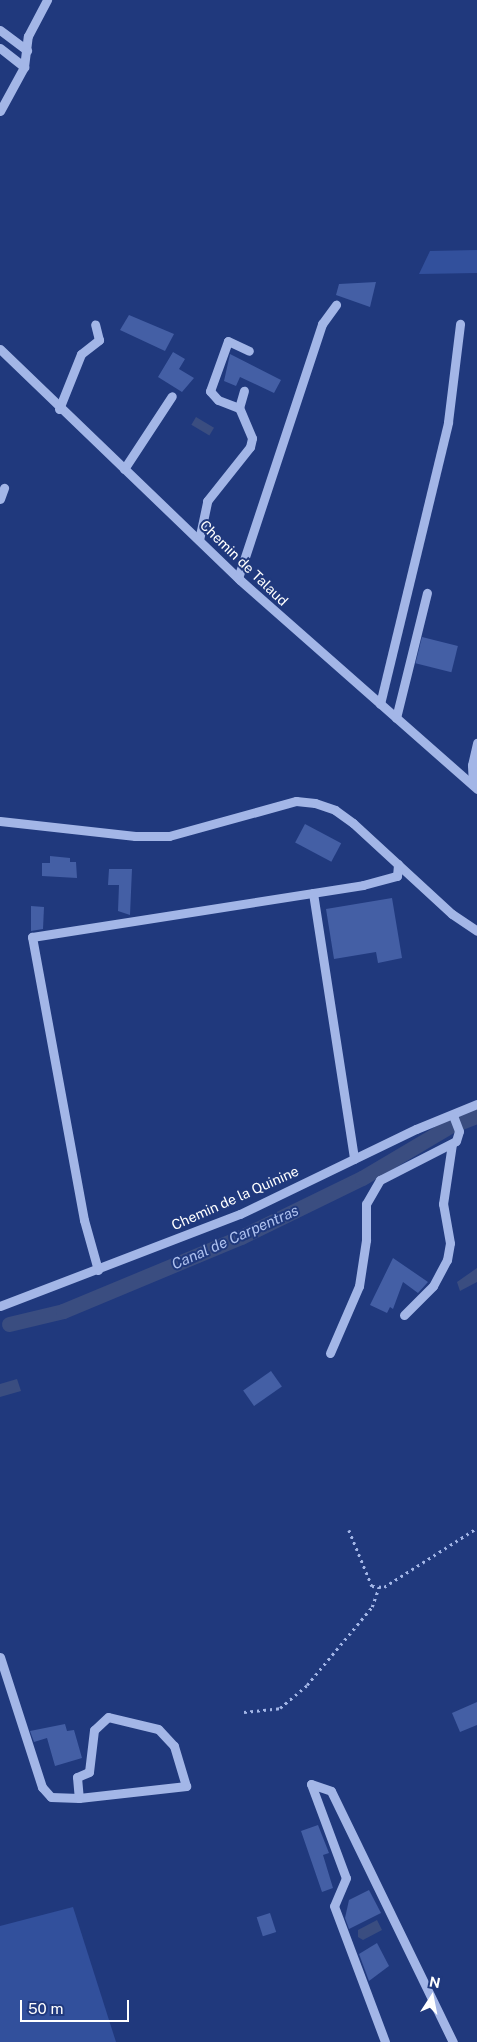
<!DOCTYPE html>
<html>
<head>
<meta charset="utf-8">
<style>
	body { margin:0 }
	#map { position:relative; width:477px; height:2042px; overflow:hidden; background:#20397d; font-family:"Public Sans",sans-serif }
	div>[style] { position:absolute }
	.green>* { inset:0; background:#32509c }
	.water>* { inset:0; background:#3a4d80; transform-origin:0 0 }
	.canal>* { height:15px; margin:-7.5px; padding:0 7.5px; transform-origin:7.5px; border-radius:7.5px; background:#3a4d80 }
	.building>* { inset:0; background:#445fa5; transform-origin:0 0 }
	.path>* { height:2.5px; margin-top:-1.25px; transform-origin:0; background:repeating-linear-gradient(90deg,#a3b6e7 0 2.5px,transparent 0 6.5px) }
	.minor>* { height:9px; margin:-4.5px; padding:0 4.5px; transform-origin:4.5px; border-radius:4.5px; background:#a3b6e7 }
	span { translate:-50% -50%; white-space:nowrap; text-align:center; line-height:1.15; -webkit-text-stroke:4px #20397d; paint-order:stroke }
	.street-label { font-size:14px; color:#fff }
	.water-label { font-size:15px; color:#aec1ef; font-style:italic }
	.north { position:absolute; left:407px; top:1972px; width:50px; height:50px; -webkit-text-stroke:4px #20397d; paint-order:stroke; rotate:11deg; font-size:14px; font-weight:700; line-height:20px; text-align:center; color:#fff }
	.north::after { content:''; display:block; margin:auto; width:18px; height:22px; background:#fff; clip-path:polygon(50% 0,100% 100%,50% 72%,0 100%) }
	.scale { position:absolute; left:20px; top:2000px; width:109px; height:22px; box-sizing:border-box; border:2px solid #fff; border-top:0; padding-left:6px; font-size:15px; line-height:18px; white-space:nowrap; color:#fff; -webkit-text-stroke:4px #20397d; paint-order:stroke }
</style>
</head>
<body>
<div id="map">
	<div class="green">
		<i style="clip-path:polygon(477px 250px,477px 273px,419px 274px,430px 251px)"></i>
		<i style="clip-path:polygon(73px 1907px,116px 2042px,0 2042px,0 1926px)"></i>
	</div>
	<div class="water">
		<i style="left:196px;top:417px;width:21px;height:9px;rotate:31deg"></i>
		<i style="clip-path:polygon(477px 1268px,477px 1282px,460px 1291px,457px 1282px)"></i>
		<i style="clip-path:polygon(17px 1379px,21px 1391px,0 1397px,0 1384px)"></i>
		<i style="clip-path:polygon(377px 1920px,382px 1930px,363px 1940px,358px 1937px,358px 1930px)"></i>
	</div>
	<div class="canal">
		<i style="left:461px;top:1122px;width:17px;rotate:-21deg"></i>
		<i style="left:9px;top:1324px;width:56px;rotate:-13.5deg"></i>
		<i style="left:63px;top:1311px;width:193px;rotate:-22.6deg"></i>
		<i style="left:241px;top:1237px;width:135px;rotate:-26deg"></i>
		<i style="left:362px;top:1178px;width:102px;rotate:-30.6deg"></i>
	</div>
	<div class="building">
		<i style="clip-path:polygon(376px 282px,370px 307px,336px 295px,339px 284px)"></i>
		<i style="clip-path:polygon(129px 315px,174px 334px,165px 351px,120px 330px)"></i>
		<i style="clip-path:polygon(173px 352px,185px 359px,179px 369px,194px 378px,182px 392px,158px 377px)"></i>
		<i style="clip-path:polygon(230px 354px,281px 380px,274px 393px,240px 377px,236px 386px,224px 381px)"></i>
		<i style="left:422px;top:637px;width:37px;height:27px;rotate:14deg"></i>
		<i style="left:305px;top:824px;width:41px;height:21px;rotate:28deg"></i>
		<i style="clip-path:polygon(50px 856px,70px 858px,70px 862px,76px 862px,77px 878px,42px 876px,42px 863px,50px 863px)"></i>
		<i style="clip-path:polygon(109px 869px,132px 869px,130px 915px,118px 911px,119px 885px,108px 885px)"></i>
		<i style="clip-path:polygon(392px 898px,402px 958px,378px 963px,376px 952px,334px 959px,326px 909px)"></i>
		<i style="clip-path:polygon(31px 906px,44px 907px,43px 929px,31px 931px)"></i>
		<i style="clip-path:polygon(393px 1258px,428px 1282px,418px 1293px,403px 1282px,393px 1309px,390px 1307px,387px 1313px,370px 1305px)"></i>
		<i style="left:271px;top:1371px;width:19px;height:34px;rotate:55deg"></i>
		<i style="clip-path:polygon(477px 1702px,477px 1725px,460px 1732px,452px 1713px)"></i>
		<i style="clip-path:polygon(65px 1724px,67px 1731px,74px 1730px,82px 1758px,55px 1766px,47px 1738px,34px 1742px,30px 1731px)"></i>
		<i style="clip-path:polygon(318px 1825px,329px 1853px,323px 1855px,333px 1888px,322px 1892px,301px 1831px)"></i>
		<i style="clip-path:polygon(369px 1890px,381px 1913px,349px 1929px,345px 1918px,349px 1900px)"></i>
		<i style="left:270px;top:1913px;width:20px;height:14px;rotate:72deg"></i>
		<i style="clip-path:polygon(377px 1943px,389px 1966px,369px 1981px,359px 1954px)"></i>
	</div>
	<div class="path">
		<i style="left:349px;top:1530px;width:61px;rotate:67.7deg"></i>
		<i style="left:372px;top:1586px;width:12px;rotate:5deg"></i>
		<i style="left:384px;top:1587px;width:110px;rotate:-32.4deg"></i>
		<i style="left:244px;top:1712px;width:36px;rotate:-6deg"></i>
		<i style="left:280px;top:1708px;width:35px;rotate:-40deg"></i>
		<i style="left:307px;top:1685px;width:102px;rotate:-50.2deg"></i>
		<i style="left:372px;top:1607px;width:21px;rotate:-71deg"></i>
	</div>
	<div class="minor">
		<i style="left:0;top:30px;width:34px;rotate:37deg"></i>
		<i style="left:0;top:48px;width:31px;rotate:38deg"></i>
		<i style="left:0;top:111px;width:50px;rotate:-61.4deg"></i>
		<i style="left:24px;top:67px;width:31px;rotate:-83deg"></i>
		<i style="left:28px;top:36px;width:41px;rotate:-62.2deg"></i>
		<i style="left:0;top:349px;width:333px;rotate:43.9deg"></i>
		<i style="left:240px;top:580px;width:316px;rotate:41.4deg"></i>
		<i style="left:239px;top:408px;width:18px;rotate:-74deg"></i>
		<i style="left:59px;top:409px;width:59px;rotate:-68.2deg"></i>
		<i style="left:81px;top:354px;width:23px;rotate:-38deg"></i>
		<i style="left:99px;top:340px;width:16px;rotate:-104deg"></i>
		<i style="left:124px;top:469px;width:87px;rotate:-56.7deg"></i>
		<i style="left:0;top:499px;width:12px;rotate:-70deg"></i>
		<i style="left:199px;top:540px;width:40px;rotate:-78deg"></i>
		<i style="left:207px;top:501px;width:69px;rotate:-51.5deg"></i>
		<i style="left:250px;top:447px;width:9px;rotate:-77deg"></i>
		<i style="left:252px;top:438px;width:33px;rotate:-113deg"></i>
		<i style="left:239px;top:408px;width:22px;rotate:-159deg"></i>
		<i style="left:218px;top:400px;width:12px;rotate:-132deg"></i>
		<i style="left:210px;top:391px;width:53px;rotate:-70.2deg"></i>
		<i style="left:228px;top:341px;width:23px;rotate:25deg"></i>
		<i style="left:238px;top:578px;width:268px;rotate:-71.7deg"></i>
		<i style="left:322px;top:324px;width:24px;rotate:-54deg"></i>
		<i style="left:380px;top:704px;width:290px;rotate:-76.4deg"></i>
		<i style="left:448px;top:422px;width:99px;rotate:-83deg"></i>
		<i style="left:396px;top:718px;width:129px;rotate:-76.1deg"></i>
		<i style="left:473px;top:785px;width:20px;rotate:-93deg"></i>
		<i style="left:472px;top:765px;width:23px;rotate:-77deg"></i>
		<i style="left:0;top:821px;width:136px;rotate:6.3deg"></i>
		<i style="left:135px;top:836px;width:34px"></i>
		<i style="left:169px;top:836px;width:132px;rotate:-15.4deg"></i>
		<i style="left:296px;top:801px;width:19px;rotate:6deg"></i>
		<i style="left:315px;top:803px;width:21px;rotate:19deg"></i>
		<i style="left:335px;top:810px;width:22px;rotate:36deg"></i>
		<i style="left:353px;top:823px;width:134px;rotate:42.6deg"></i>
		<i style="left:452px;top:914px;width:30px;rotate:34deg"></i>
		<i style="left:313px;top:893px;width:269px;rotate:81.2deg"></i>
		<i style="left:98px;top:1270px;width:52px;rotate:-105.6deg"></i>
		<i style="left:84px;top:1220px;width:288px;rotate:-100.4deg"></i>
		<i style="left:32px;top:937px;width:335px;rotate:-8.9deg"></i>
		<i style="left:363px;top:885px;width:35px;rotate:-15deg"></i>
		<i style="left:397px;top:876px;width:12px;rotate:-85deg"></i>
		<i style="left:0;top:1306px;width:257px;rotate:-21deg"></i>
		<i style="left:240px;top:1214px;width:195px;rotate:-25.8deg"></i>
		<i style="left:416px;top:1129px;width:66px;rotate:-22.3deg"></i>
		<i style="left:404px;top:1315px;width:41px;rotate:-45deg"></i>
		<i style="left:433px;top:1286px;width:30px;rotate:-62deg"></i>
		<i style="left:447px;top:1260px;width:17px;rotate:-80deg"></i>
		<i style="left:450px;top:1243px;width:40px;rotate:-100deg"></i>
		<i style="left:443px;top:1204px;width:61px;rotate:-81.5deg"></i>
		<i style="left:330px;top:1353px;width:73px;rotate:-66.6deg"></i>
		<i style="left:359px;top:1286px;width:47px;rotate:-81.3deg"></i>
		<i style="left:366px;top:1240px;width:36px;rotate:-90deg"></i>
		<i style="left:366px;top:1204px;width:28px;rotate:-60deg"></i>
		<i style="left:380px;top:1180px;width:85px;rotate:-27.2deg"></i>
		<i style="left:456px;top:1141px;width:10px;rotate:-73deg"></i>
		<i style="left:459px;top:1131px;width:17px;rotate:-111deg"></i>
		<i style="left:0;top:1657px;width:137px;rotate:72.1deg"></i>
		<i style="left:42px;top:1787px;width:13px;rotate:48deg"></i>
		<i style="left:51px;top:1797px;width:28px;rotate:2deg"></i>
		<i style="left:79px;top:1798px;width:108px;rotate:-6.4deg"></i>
		<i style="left:186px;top:1786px;width:42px;rotate:-106.7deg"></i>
		<i style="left:174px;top:1746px;width:23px;rotate:-133deg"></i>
		<i style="left:158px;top:1729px;width:51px;rotate:-166.5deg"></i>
		<i style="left:108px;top:1717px;width:19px;rotate:137deg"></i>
		<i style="left:94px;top:1730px;width:42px;rotate:96.8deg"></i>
		<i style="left:89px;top:1772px;width:13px;rotate:157deg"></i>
		<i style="left:77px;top:1777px;width:21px;rotate:85deg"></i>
		<i style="left:311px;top:1784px;width:21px;rotate:19deg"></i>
		<i style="left:331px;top:1791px;width:279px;rotate:64.1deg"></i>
		<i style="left:311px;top:1784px;width:100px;rotate:69.6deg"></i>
		<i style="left:346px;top:1878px;width:30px;rotate:113deg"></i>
		<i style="left:334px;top:1906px;width:145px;rotate:69.4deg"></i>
	</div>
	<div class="street-label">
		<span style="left:244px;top:563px;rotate:44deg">Chemin de Talaud</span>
		<span style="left:235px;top:1198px;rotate:-24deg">Chemin de la Quinine</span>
	</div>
	<div class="water-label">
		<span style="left:235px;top:1237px;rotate:-24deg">Canal de Carpentras</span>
	</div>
	<div class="north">N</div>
	<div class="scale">50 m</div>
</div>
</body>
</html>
